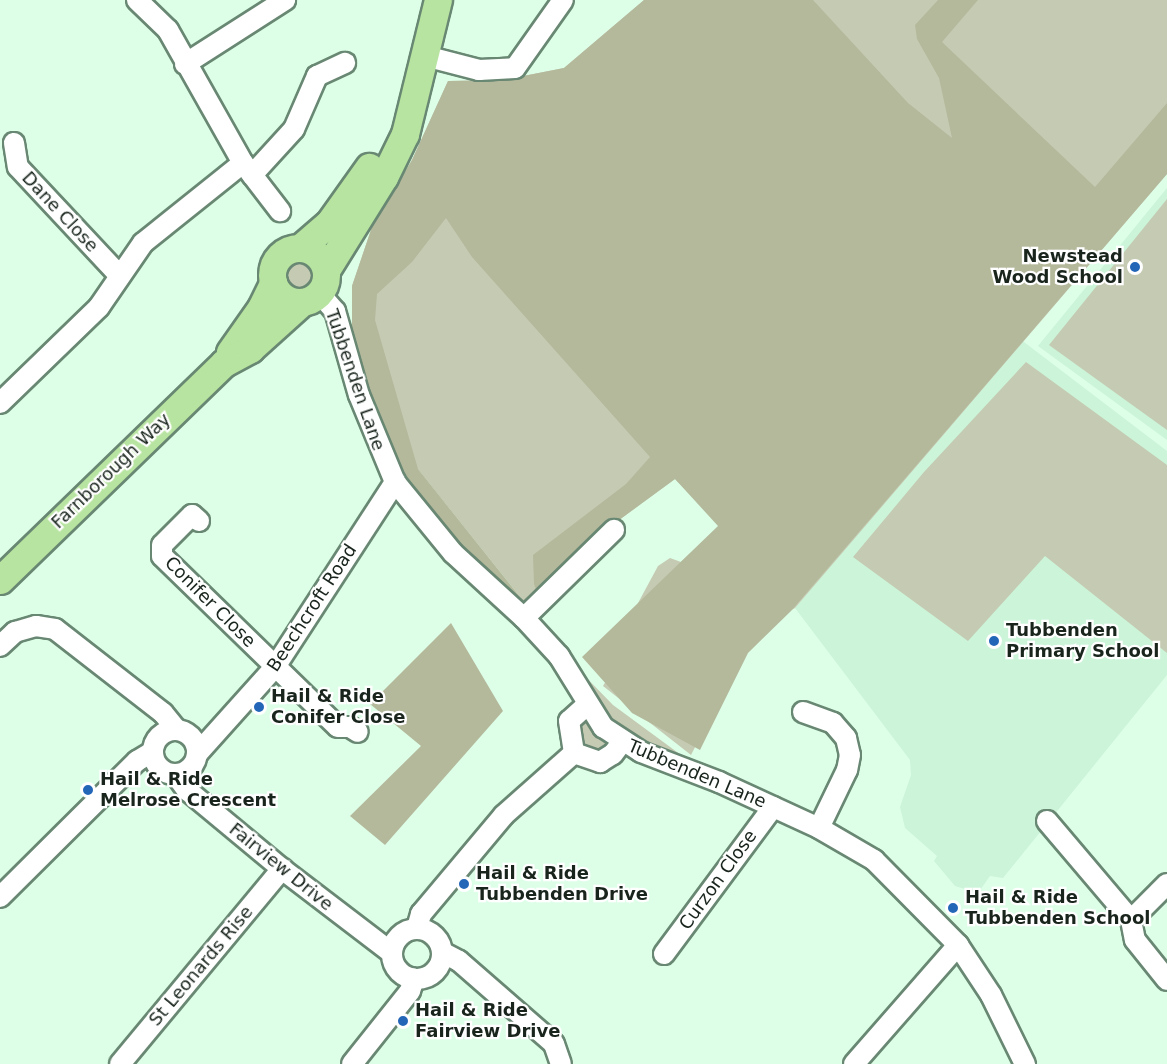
<!DOCTYPE html>
<html>
<head>
<meta charset="utf-8">
<style>
	body { margin:0 }
	#map { position:relative; width:1167px; height:1064px; overflow:hidden; background:#ddffe8; font-family:"DejaVu Sans",sans-serif }
	div>[style] { position:absolute }
	.built>* { inset:0; background:#cbf4d9 }
	.green>* { inset:0; background:#c5cab2 }
	.round { border-radius:50% }
	.forest>* { inset:0; background:#b4b99c }
	.roads { filter:drop-shadow(2px 0 #698873) drop-shadow(-2px 0 #698873) drop-shadow(0 2px #698873) drop-shadow(0 -2px #698873) }
	.minor>* { height:20px; margin:-10px; padding:0 10px; transform-origin:10px; border-radius:10px; background:#fff }
	.minor>.ring { margin:-10px; padding:0; box-sizing:content-box; background:none; border:20px solid #fff; border-radius:50% }
	.highway>* { height:27px; margin:-13.5px; padding:0 13.5px; transform-origin:13.5px; border-radius:13.5px; background:#b7e4a0 }
	.highway>.ring { margin:-13.5px; padding:0; box-sizing:content-box; background:none; border:27px solid #b7e4a0; border-radius:50% }
	.dots>* { width:16px; height:16px; translate:-50% -50%; box-sizing:border-box; border:3px solid #fff; border-radius:50% }
	span { translate:-50% -50%; white-space:nowrap; text-align:center; line-height:1.15; -webkit-text-stroke:4.5px #fff; paint-order:stroke }
	.street-label { font-size:18px; color:#18241c }
	.poi-label { font-size:18px; color:#18241c; font-weight:700 }
	.right { translate:-100% -50%; text-align:right }
	.left { translate:0 -50%; text-align:left }
</style>
</head>
<body>
<div id="map">
	<div class="built">
		<i style="clip-path:polygon(1167px 188px,1167px 440px,1038px 346px)"></i>
		<i style="clip-path:polygon(1020px 339px,1167px 451px,1167px 675px,1003px 878px,990px 876px,978px 893px,955px 886px,934px 861px,937px 856px,905px 828px,900px 807px,911px 775px,910px 760px,795px 608px)"></i>
	</div>
	<div class="green">
		<i style="clip-path:polygon(644px 0,1167px 0,1167px 174px,795px 608px,790px 611px,774px 592px,691px 755px,603px 686px,626px 647px,617px 642px,658px 566px,670px 558px,681px 562px,720px 525px,675px 479px,615px 523px,525px 603px,381px 423px,352px 337px,352px 286px,372px 227px,412px 160px,448px 81px,503px 80px,564px 68px)"></i>
		<i style="clip-path:polygon(1167px 199px,1167px 430px,1049px 345px)"></i>
		<i class="round" style="left:281px;top:257px;width:38px;height:38px"></i>
		<i style="clip-path:polygon(1026px 362px,1167px 465px,1167px 653px,1045px 556px,968px 641px,853px 557px,924px 472px)"></i>
		<i style="clip-path:polygon(570px 661px,613px 705px,681px 755px,670px 757px,633px 739px,603px 712px)"></i>
		<i style="clip-path:polygon(582px 720px,588px 721px,608px 745px,593px 753px,584px 749px,576px 740px,576px 724px)"></i>
	</div>
	<div class="forest">
		<i style="clip-path:polygon(644px 0,813px 0,908px 103px,952px 138px,939px 78px,917px 39px,915px 25px,938px 0,978px 0,942px 42px,1095px 187px,1167px 103px,1167px 174px,791px 611px,748px 653px,700px 750px,632px 713px,582px 657px,718px 526px,675px 479px,615px 523px,539px 598px,534px 584px,533px 555px,626px 484px,650px 457px,472px 257px,446px 218px,412px 262px,377px 294px,375px 320px,418px 469px,525px 603px,427px 518px,393px 462px,352px 337px,352px 286px,372px 227px,412px 160px,448px 81px,503px 80px,564px 68px)"></i>
		<i style="clip-path:polygon(451px 623px,503px 711px,385px 845px,350px 816px,421px 746px,370px 704px)"></i>
	</div>
	<div class="roads">
		<div class="minor">
			<i style="left:137px;top:0;width:43px;rotate:44.1deg"></i>
			<i style="left:168px;top:30px;width:153px;rotate:60.6deg"></i>
			<i style="left:243px;top:163px;width:61px;rotate:52.4deg"></i>
			<i style="left:425px;top:56px;width:56px;rotate:14.5deg"></i>
			<i style="left:479px;top:70px;width:36px;rotate:-3deg"></i>
			<i style="left:515px;top:68px;width:83px;rotate:-54.8deg"></i>
			<i style="left:185px;top:64px;width:119px;rotate:-32.6deg"></i>
			<i style="left:14px;top:143px;width:24px;rotate:81deg"></i>
			<i style="left:18px;top:167px;width:148px;rotate:46.9deg"></i>
			<i style="left:252px;top:175px;width:62px;rotate:-47.6deg"></i>
			<i style="left:294px;top:129px;width:58px;rotate:-66.5deg"></i>
			<i style="left:317px;top:76px;width:31px;rotate:-25deg"></i>
			<i style="left:320px;top:294px;width:23px;rotate:49deg"></i>
			<i style="left:335px;top:311px;width:87px;rotate:74.1deg"></i>
			<i style="left:359px;top:395px;width:94px;rotate:67.5deg"></i>
			<i style="left:395px;top:482px;width:92px;rotate:50.8deg"></i>
			<i style="left:453px;top:553px;width:96px;rotate:42.5deg"></i>
			<i style="left:524px;top:618px;width:52px;rotate:47.4deg"></i>
			<i style="left:559px;top:656px;width:84px;rotate:58.2deg"></i>
			<i style="left:603px;top:727px;width:45px;rotate:33.3deg"></i>
			<i style="left:641px;top:752px;width:84px;rotate:21deg"></i>
			<i style="left:719px;top:782px;width:110px;rotate:24.7deg"></i>
			<i style="left:819px;top:828px;width:64px;rotate:30.2deg"></i>
			<i style="left:874px;top:860px;width:120px;rotate:45.3deg"></i>
			<i style="left:958px;top:945px;width:60px;rotate:56.6deg"></i>
			<i style="left:991px;top:995px;width:77px;rotate:63.8deg"></i>
			<i style="left:0;top:403px;width:138px;rotate:-44.1deg"></i>
			<i style="left:99px;top:307px;width:78px;rotate:-55.5deg"></i>
			<i style="left:143px;top:243px;width:128px;rotate:-38.7deg"></i>
			<i style="left:199px;top:521px;width:9px;rotate:-139deg"></i>
			<i style="left:192px;top:515px;width:42px;rotate:135deg"></i>
			<i style="left:162px;top:545px;width:11px;rotate:90deg"></i>
			<i style="left:162px;top:556px;width:245px;rotate:44.2deg"></i>
			<i style="left:338px;top:727px;width:12px"></i>
			<i style="left:350px;top:727px;width:9px;rotate:32deg"></i>
			<i style="left:524px;top:618px;width:126px;rotate:-44.4deg"></i>
			<i style="left:0;top:646px;width:21px;rotate:-43deg"></i>
			<i style="left:15px;top:632px;width:22px;rotate:-16deg"></i>
			<i style="left:36px;top:626px;width:19px;rotate:9deg"></i>
			<i style="left:55px;top:629px;width:137px;rotate:37.9deg"></i>
			<i style="left:163px;top:713px;width:21px;rotate:51deg"></i>
			<i style="left:588px;top:704px;width:25px;rotate:138deg"></i>
			<i style="left:569px;top:721px;width:32px;rotate:81deg"></i>
			<i style="left:574px;top:753px;width:28px;rotate:19deg"></i>
			<i style="left:600px;top:762px;width:15px;rotate:-32deg"></i>
			<i style="left:613px;top:754px;width:15px;rotate:-53deg"></i>
			<i style="left:803px;top:712px;width:32px;rotate:20deg"></i>
			<i style="left:833px;top:723px;width:20px;rotate:49deg"></i>
			<i style="left:846px;top:738px;width:17px;rotate:77deg"></i>
			<i style="left:850px;top:755px;width:15px;rotate:101deg"></i>
			<i style="left:847px;top:770px;width:64px;rotate:115.8deg"></i>
			<i class="ring" style="left:153px;top:730px;width:24px;height:24px"></i>
			<i style="left:197px;top:754px;width:117px;rotate:-48.1deg"></i>
			<i style="left:275px;top:667px;width:221px;rotate:-57deg"></i>
			<i style="left:176px;top:775px;width:19px;rotate:54deg"></i>
			<i style="left:187px;top:790px;width:124px;rotate:39.7deg"></i>
			<i style="left:282px;top:869px;width:138px;rotate:37.4deg"></i>
			<i style="left:1047px;top:821px;width:130px;rotate:49.7deg"></i>
			<i style="left:1131px;top:920px;width:20px;rotate:79deg"></i>
			<i style="left:1135px;top:940px;width:51px;rotate:51.3deg"></i>
			<i style="left:0;top:897px;width:193px;rotate:-44.8deg"></i>
			<i style="left:137px;top:761px;width:17px;rotate:-31deg"></i>
			<i style="left:1131px;top:920px;width:51px;rotate:-45deg"></i>
			<i style="left:417px;top:928px;width:15px;rotate:-74deg"></i>
			<i style="left:421px;top:914px;width:129px;rotate:-50deg"></i>
			<i style="left:504px;top:815px;width:94px;rotate:-41.5deg"></i>
			<i class="ring" style="left:392px;top:929px;width:30px;height:30px"></i>
			<i style="left:442px;top:952px;width:19px;rotate:28deg"></i>
			<i style="left:459px;top:961px;width:126px;rotate:41.1deg"></i>
			<i style="left:554px;top:1044px;width:21px;rotate:71deg"></i>
			<i style="left:664px;top:954px;width:183px;rotate:-53.4deg"></i>
			<i style="left:120px;top:1064px;width:254px;rotate:-50.3deg"></i>
			<i style="left:352px;top:1064px;width:93px;rotate:-51.5deg"></i>
			<i style="left:410px;top:991px;width:13px;rotate:-72deg"></i>
			<i style="left:854px;top:1064px;width:158px;rotate:-48.8deg"></i>
		</div>
		<div class="highway">
			<i class="ring" style="left:272px;top:248px;width:27px;height:27px"></i>
			<i style="left:300px;top:248px;width:38px;rotate:-41deg"></i>
			<i style="left:329px;top:223px;width:69px;rotate:-54.5deg"></i>
			<i style="left:326px;top:270px;width:110px;rotate:-58.1deg"></i>
			<i style="left:384px;top:177px;width:48px;rotate:-64deg"></i>
			<i style="left:405px;top:134px;width:138px;rotate:-76.2deg"></i>
			<i style="left:230px;top:352px;width:54px;rotate:-54.8deg"></i>
			<i style="left:261px;top:308px;width:28px;rotate:-64deg"></i>
			<i style="left:0;top:580px;width:312px;rotate:-44.1deg"></i>
			<i style="left:224px;top:363px;width:30px;rotate:-28deg"></i>
			<i style="left:250px;top:349px;width:69px;rotate:-42deg"></i>
		</div>
	</div>
	<div class="dots">
		<i style="left:1135px;top:267px;background:#2366b7"></i>
		<i style="left:994px;top:641px;background:#2366b7"></i>
		<i style="left:259px;top:707px;background:#2366b7"></i>
		<i style="left:88px;top:790px;background:#2366b7"></i>
		<i style="left:464px;top:884px;background:#2366b7"></i>
		<i style="left:953px;top:908px;background:#2366b7"></i>
		<i style="left:403px;top:1021px;background:#2366b7"></i>
	</div>
	<div class="street-label">
		<span style="left:60px;top:212px;rotate:47deg">Dane Close</span>
		<span style="left:355px;top:380px;rotate:71deg">Tubbenden Lane</span>
		<span style="left:111px;top:471px;rotate:-44deg">Farnborough Way</span>
		<span style="left:210px;top:602px;rotate:45deg">Conifer Close</span>
		<span style="left:312px;top:608px;rotate:-57deg">Beechcroft Road</span>
		<span style="left:697px;top:774px;rotate:23deg">Tubbenden Lane</span>
		<span style="left:281px;top:867px;rotate:39deg">Fairview Drive</span>
		<span style="left:718px;top:880px;rotate:-54deg">Curzon Close</span>
		<span style="left:201px;top:966px;rotate:-50deg">St Leonards Rise</span>
	</div>
	<div class="poi-label">
		<span class="right" style="left:1123px;top:267px">Newstead<br>Wood School</span>
		<span class="left" style="left:1006px;top:641px">Tubbenden<br>Primary School</span>
		<span class="left" style="left:271px;top:707px">Hail &amp; Ride<br>Conifer Close</span>
		<span class="left" style="left:100px;top:790px">Hail &amp; Ride<br>Melrose Crescent</span>
		<span class="left" style="left:476px;top:884px">Hail &amp; Ride<br>Tubbenden Drive</span>
		<span class="left" style="left:965px;top:908px">Hail &amp; Ride<br>Tubbenden School</span>
		<span class="left" style="left:415px;top:1021px">Hail &amp; Ride<br>Fairview Drive</span>
	</div>
</div>
</body>
</html>
